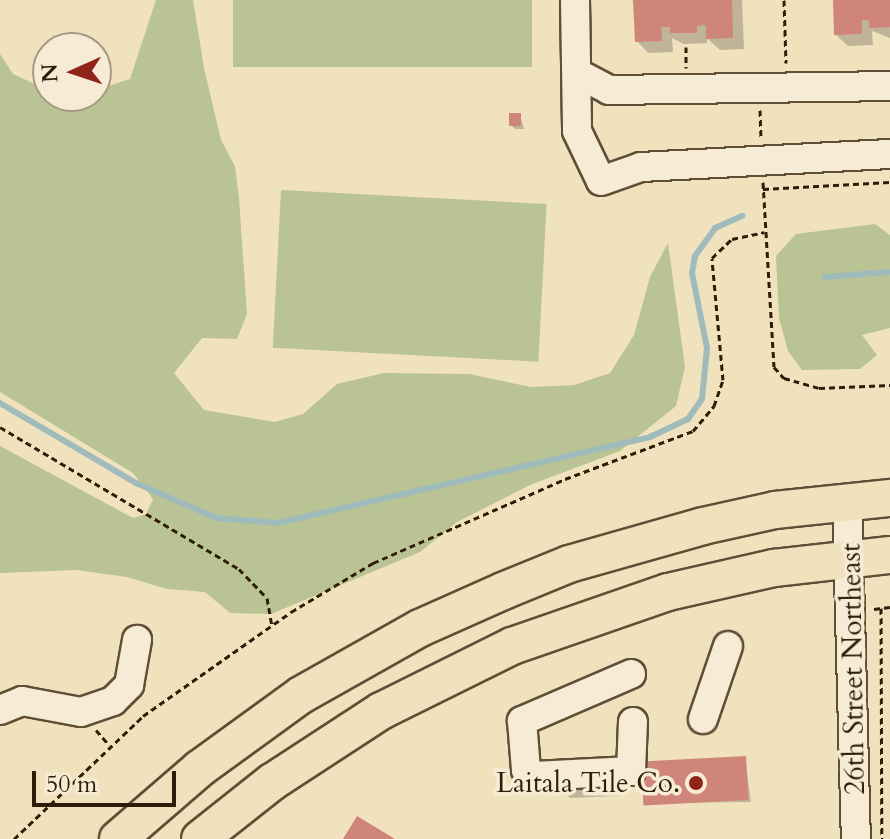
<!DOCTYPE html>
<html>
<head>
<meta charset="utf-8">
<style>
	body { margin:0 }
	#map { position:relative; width:890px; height:839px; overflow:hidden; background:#f1e2be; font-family:Cardo,serif }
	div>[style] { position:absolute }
	.green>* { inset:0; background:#b9c393; transform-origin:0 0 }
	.shadow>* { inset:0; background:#0003 }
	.stream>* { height:6px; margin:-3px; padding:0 3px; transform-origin:3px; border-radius:3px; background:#9fbbbc }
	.building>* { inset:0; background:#cf857a; transform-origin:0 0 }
	.path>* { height:3px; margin-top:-1.5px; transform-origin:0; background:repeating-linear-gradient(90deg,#2f1d09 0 6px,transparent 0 10px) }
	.roads { filter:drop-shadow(2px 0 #604e36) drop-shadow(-2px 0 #604e36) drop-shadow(0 2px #604e36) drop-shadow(0 -2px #604e36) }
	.minor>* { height:28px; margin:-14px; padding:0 14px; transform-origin:14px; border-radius:14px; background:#f6ecd5 }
	.major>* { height:36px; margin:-18px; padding:0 18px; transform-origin:18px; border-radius:18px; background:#f1e2be }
	.dots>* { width:22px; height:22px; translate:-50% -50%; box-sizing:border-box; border:4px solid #f6ecd5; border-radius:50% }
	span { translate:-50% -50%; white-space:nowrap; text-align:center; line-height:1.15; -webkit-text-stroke:7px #f6ecd5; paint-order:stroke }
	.street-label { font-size:28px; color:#2f1d09 }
	.poi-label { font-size:28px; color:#2f1d09 }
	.right { translate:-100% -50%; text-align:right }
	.north { position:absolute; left:32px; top:32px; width:80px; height:80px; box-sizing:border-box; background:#f6ecd5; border:2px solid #a69983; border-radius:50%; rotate:267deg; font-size:22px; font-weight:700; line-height:32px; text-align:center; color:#2f1d09 }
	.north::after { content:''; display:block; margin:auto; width:28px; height:36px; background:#8f2418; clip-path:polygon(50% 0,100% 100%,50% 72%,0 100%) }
	.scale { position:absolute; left:32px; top:771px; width:144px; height:36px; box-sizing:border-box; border:4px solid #2f1d09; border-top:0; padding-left:10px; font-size:24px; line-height:28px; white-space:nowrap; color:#2f1d09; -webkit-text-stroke:6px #f6ecd5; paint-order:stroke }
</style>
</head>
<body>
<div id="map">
	<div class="green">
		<i style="clip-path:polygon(156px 0,193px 0,204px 68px,221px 140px,235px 166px,239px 198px,247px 314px,237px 339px,202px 338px,174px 373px,204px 410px,275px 422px,303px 414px,337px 384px,384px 373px,469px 374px,531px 387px,574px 385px,610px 373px,634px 335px,650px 277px,668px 243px,685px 367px,676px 406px,620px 451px,530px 485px,457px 522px,420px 552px,271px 614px,230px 613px,205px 592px,167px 589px,127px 577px,76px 570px,0 573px,0 446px,133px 518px,146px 514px,153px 499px,133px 473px,0 392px,0 54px,13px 74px,48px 90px,48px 96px,96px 96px,96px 90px,130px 79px)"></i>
		<i style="left:233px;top:0;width:299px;height:67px"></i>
		<i style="left:281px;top:190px;width:266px;height:158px;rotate:3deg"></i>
		<i style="clip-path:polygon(875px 224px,890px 235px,890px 328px,862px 335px,877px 355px,860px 369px,802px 370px,788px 351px,779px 318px,776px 256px,796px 234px)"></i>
	</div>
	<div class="shadow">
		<i style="clip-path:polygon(629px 0,742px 0,744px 49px,720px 50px,707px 38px,707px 43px,684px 44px,672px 38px,673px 52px,648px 53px,637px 41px,635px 1px)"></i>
		<i style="clip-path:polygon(835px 0,890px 0,890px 38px,872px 31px,873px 45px,848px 46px,836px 35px)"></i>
		<i style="clip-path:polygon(520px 115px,524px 129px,515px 129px,512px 126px)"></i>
		<i style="clip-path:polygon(600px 757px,616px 772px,617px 796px,570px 798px,555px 783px,554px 759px)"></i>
		<i style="clip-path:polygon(745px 758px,751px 802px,645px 803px)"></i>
	</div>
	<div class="stream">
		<i style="left:825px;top:277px;width:65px;rotate:-4.4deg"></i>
		<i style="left:0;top:403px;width:158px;rotate:30.5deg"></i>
		<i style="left:136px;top:483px;width:87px;rotate:23.6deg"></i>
		<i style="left:216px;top:518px;width:62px;rotate:4.6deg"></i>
		<i style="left:278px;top:523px;width:382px;rotate:-13deg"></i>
		<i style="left:650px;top:437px;width:42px;rotate:-25.3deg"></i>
		<i style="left:688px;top:419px;width:24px;rotate:-55deg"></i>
		<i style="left:702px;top:399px;width:51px;rotate:-84.4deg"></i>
		<i style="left:707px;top:348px;width:76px;rotate:-101.3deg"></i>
		<i style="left:692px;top:273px;width:17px;rotate:-80deg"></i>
		<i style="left:695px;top:256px;width:34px;rotate:-54deg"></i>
		<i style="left:715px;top:228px;width:30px;rotate:-24deg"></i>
	</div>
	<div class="building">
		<i style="clip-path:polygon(633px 0,732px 0,733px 38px,706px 39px,706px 25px,697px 26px,697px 33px,670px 33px,670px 27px,661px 27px,662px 41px,635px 42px)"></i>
		<i style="clip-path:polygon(833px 0,890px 0,890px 27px,869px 28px,869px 20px,862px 20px,862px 34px,834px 35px)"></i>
		<i style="left:521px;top:113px;width:13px;height:12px;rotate:90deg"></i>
		<i style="left:746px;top:756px;width:44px;height:105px;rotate:87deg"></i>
		<i style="clip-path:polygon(357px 816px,395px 839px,343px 839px)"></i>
	</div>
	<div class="path">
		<i style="left:784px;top:0;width:63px;rotate:88.2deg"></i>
		<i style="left:686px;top:47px;width:21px;rotate:90deg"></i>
		<i style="left:760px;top:110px;width:28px;rotate:88deg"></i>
		<i style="left:763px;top:182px;width:185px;rotate:86.6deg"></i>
		<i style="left:774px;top:367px;width:15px;rotate:48deg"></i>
		<i style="left:784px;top:378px;width:36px;rotate:16deg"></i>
		<i style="left:819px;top:388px;width:71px;rotate:-2.4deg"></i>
		<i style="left:763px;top:189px;width:127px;rotate:-3.2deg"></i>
		<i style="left:0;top:427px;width:278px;rotate:30.7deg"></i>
		<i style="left:239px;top:569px;width:40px;rotate:46deg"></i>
		<i style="left:267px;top:598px;width:27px;rotate:80deg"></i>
		<i style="left:881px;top:608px;width:231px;rotate:89.8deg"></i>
		<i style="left:874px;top:609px;width:16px;rotate:-7deg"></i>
		<i style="left:96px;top:730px;width:20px;rotate:49deg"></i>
		<i style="left:14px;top:839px;width:178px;rotate:-43.6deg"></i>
		<i style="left:143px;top:716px;width:181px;rotate:-35.1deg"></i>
		<i style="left:291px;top:612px;width:96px;rotate:-30.9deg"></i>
		<i style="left:373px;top:563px;width:210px;rotate:-23.6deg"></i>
		<i style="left:565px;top:479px;width:137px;rotate:-20.6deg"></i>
		<i style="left:693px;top:431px;width:33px;rotate:-50deg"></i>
		<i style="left:714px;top:406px;width:28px;rotate:-71deg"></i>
		<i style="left:723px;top:380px;width:122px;rotate:-95.2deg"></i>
		<i style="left:712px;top:258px;width:28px;rotate:-44deg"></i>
		<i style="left:732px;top:239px;width:33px;rotate:-12deg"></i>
	</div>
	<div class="roads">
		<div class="minor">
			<i style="left:575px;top:0;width:131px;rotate:89.1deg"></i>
			<i style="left:577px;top:131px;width:55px;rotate:64.4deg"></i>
			<i style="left:601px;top:181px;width:42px;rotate:-19.3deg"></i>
			<i style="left:641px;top:167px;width:249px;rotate:-3deg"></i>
			<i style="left:579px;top:74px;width:34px;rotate:28deg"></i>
			<i style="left:609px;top:90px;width:281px;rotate:-0.8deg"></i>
			<i style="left:847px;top:500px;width:339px;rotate:88.5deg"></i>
			<i style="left:631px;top:674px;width:119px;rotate:156.7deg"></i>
			<i style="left:522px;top:721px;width:49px;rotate:85.3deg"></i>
			<i style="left:526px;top:770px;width:10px;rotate:37deg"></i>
			<i style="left:534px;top:776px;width:97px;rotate:-3deg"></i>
			<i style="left:631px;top:771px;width:49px;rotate:-87.7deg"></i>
			<i style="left:0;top:710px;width:24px;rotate:-22deg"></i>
			<i style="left:22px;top:701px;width:60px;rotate:10.6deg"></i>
			<i style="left:81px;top:712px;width:34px;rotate:-19deg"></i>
			<i style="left:113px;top:701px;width:23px;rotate:-45deg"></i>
			<i style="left:129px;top:685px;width:46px;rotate:-79.9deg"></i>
			<i style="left:703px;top:719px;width:77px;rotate:-71.1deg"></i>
		</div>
		<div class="major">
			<i style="left:118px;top:839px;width:107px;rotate:-40.8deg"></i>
			<i style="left:199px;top:769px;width:126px;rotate:-36deg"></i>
			<i style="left:301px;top:695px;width:137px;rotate:-29.4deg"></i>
			<i style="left:420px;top:628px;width:91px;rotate:-24deg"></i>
			<i style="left:503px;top:591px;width:71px;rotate:-22.2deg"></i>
			<i style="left:569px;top:564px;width:139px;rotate:-15.8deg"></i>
			<i style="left:703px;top:526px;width:74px;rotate:-12.5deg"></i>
			<i style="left:775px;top:510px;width:116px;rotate:-6deg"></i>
			<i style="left:200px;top:839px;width:92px;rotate:-38.4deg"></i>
			<i style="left:272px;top:782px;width:130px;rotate:-33.1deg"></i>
			<i style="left:381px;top:711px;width:146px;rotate:-26.4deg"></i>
			<i style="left:512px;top:646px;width:165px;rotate:-19.1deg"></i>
			<i style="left:668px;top:592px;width:109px;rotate:-12.8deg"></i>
			<i style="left:774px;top:568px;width:117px;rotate:-6.4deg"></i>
		</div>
	</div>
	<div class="dots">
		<i style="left:696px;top:783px;background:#8f2418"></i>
	</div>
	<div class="street-label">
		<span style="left:853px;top:669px;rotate:-91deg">26th Street Northeast</span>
	</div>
	<div class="poi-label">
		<span class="right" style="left:680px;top:783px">Laitala Tile Co.</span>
	</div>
	<div class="north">N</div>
	<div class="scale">50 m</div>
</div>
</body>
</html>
